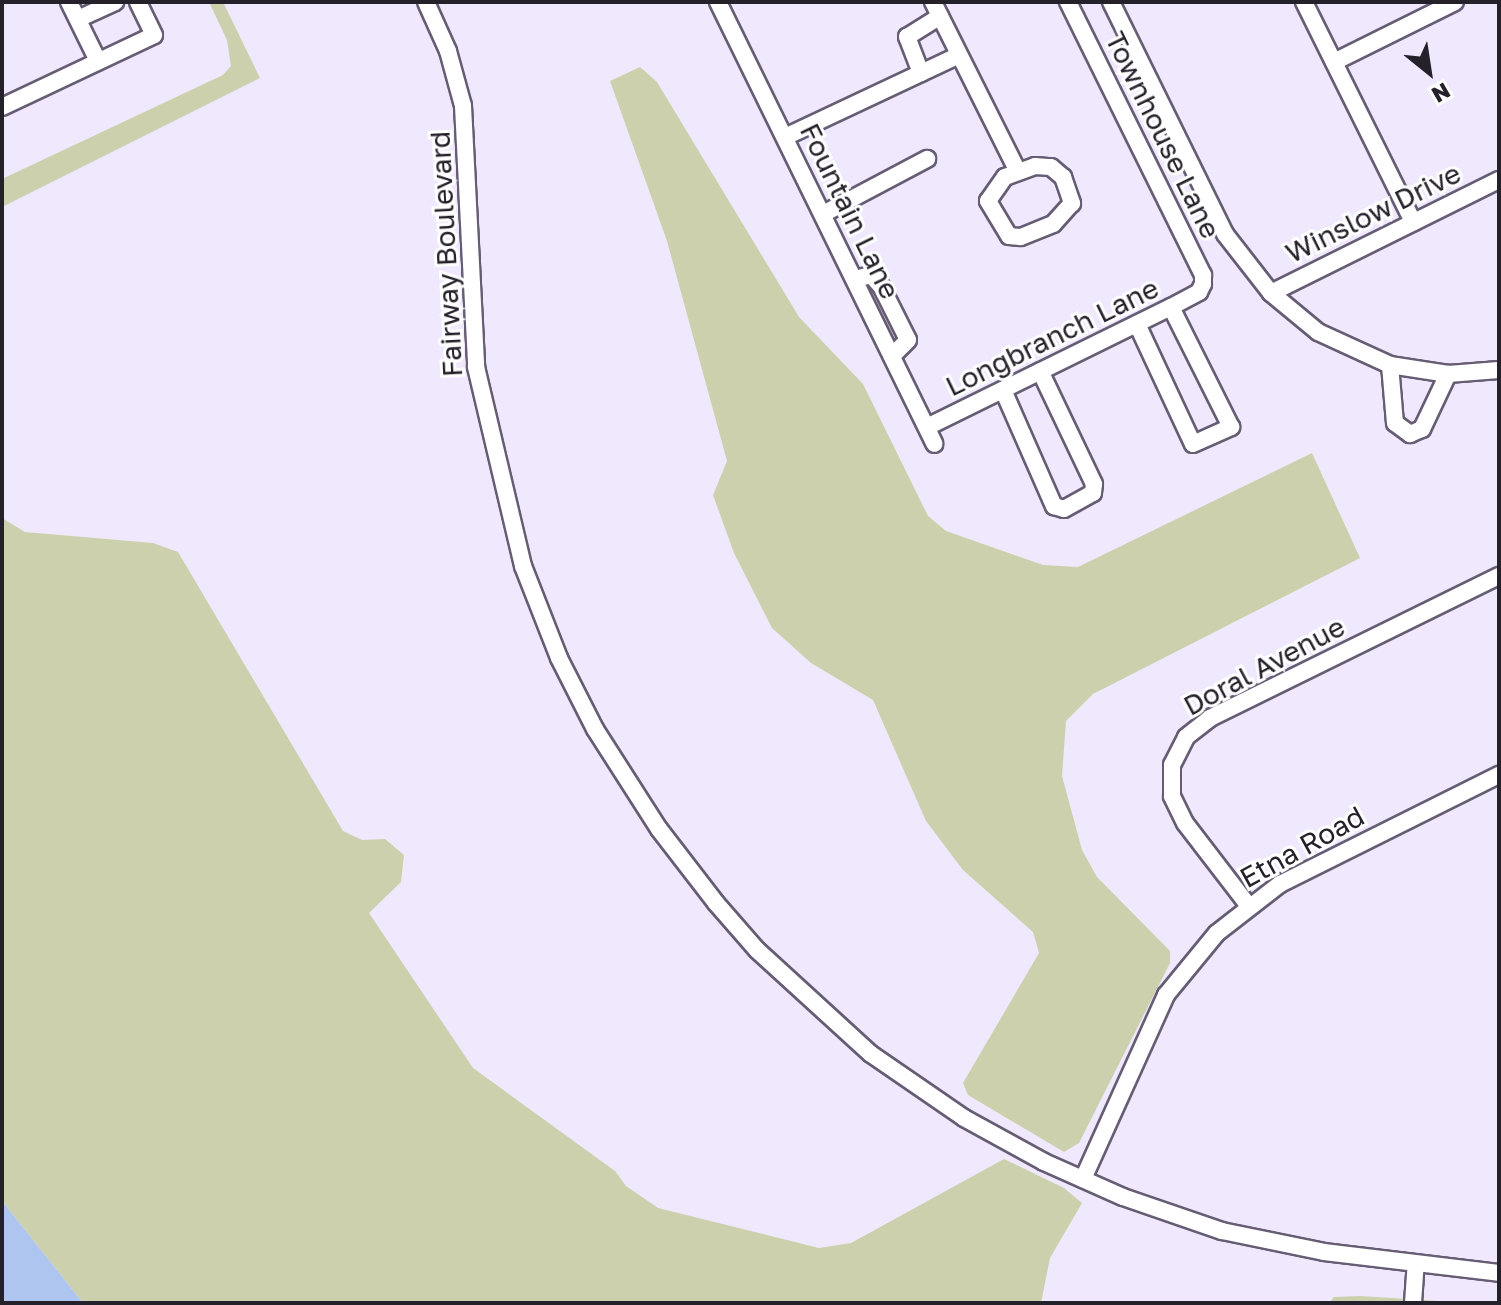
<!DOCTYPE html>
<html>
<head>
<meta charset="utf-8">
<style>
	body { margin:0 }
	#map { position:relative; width:1501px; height:1305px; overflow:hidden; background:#f0e8fd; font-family:"Golos Text",sans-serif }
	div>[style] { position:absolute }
	.green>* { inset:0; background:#cdd0ac }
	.water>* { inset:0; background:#aec5f0 }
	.roads { filter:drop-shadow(2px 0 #665d74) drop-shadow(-2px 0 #665d74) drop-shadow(0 2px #665d74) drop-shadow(0 -2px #665d74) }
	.minor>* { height:16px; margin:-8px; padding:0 8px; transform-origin:8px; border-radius:8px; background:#fff }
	span { translate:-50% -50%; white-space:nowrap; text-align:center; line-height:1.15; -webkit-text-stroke:6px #fff; paint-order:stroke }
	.street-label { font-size:28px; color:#25212b }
	.frame { position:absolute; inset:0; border:4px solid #25212b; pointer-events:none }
	.north { position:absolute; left:1389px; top:32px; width:80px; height:80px; -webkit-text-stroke:6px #fff; paint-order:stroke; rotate:150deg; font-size:22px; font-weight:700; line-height:32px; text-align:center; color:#25212b }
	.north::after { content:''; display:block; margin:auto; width:28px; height:36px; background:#25212b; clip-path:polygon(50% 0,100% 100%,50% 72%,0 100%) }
</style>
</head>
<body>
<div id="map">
	<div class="green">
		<i style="clip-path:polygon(209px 2px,223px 2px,260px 78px,2px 207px,2px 179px,223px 75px,231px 66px,227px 40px)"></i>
		<i style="clip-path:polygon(640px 67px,657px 82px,799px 317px,863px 384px,928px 516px,946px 531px,1043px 565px,1078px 567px,1312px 453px,1360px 558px,1093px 694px,1066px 721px,1062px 776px,1082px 850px,1097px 877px,1170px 951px,1170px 963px,1079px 1143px,1064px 1152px,968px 1095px,963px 1083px,1039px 953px,1033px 932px,963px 870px,926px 821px,873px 700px,811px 663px,772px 628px,734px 553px,713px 495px,727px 461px,667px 241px,610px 81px)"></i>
		<i style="clip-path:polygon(2px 518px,25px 532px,153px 543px,178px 552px,343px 831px,362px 840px,385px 839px,404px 855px,401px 882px,369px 913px,473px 1068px,615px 1171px,626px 1186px,658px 1208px,819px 1248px,851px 1243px,1004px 1159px,1064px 1188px,1082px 1203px,1050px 1258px,1041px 1303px,83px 1303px,2px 1201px)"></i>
		<i style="clip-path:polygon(1360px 1296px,1470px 1303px,1329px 1303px,1334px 1297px)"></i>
	</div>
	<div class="water">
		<i style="clip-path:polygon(2px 1201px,83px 1303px,2px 1303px)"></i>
	</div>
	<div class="roads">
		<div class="minor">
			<i style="left:69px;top:2px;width:66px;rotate:63.8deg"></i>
			<i style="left:426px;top:2px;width:54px;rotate:65.8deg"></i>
			<i style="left:448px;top:51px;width:57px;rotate:74.7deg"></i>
			<i style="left:463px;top:106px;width:261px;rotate:87.1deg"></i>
			<i style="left:476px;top:367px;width:204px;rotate:76.7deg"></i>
			<i style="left:523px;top:566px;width:99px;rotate:68.6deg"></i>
			<i style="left:559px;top:658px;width:80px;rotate:63.1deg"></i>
			<i style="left:595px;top:729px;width:119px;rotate:57.4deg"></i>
			<i style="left:659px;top:829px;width:93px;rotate:52.4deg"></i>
			<i style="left:716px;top:903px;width:62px;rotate:48.9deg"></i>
			<i style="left:757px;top:950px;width:154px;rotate:42.4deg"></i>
			<i style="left:871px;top:1054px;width:113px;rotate:34.5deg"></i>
			<i style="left:964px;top:1118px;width:91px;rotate:28.8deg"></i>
			<i style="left:1044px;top:1162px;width:86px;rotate:23.9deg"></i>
			<i style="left:1123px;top:1197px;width:105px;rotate:19deg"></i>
			<i style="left:1222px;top:1231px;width:104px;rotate:11.6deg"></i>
			<i style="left:1324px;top:1252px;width:176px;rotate:6.8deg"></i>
			<i style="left:718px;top:2px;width:492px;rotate:63.9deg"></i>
			<i style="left:933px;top:2px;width:188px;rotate:63.4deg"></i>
			<i style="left:1111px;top:2px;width:258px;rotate:63.8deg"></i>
			<i style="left:1225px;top:234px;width:75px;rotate:52.1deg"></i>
			<i style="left:1271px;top:293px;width:61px;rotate:39.7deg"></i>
			<i style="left:1318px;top:332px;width:79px;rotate:24.6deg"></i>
			<i style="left:1390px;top:365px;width:59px;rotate:8.8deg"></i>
			<i style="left:1448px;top:374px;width:51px;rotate:-4.5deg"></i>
			<i style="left:1304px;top:2px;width:246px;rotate:63.6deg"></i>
			<i style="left:78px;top:19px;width:41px;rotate:-24.7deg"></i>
			<i style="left:1334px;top:62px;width:135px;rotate:-26.4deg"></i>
			<i style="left:921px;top:73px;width:39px;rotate:-111deg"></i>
			<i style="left:907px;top:37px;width:39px;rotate:-32deg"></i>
			<i style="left:2px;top:107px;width:168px;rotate:-25.3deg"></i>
			<i style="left:154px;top:35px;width:37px;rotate:-116deg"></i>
			<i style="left:785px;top:137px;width:192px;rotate:-25.2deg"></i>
			<i style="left:1035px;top:166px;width:16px;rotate:4deg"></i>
			<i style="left:1051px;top:167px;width:16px;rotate:40deg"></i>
			<i style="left:1063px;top:177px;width:28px;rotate:71deg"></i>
			<i style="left:1072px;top:203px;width:28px;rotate:132deg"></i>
			<i style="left:1053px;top:224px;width:35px;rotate:158deg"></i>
			<i style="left:1020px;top:237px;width:11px;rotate:-175deg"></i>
			<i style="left:1009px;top:236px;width:41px;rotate:-121deg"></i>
			<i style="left:988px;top:201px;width:29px;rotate:-55deg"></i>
			<i style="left:1005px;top:177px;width:32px;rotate:-20deg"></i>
			<i style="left:823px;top:214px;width:118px;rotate:-27.9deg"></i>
			<i style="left:855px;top:279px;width:16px;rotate:-14deg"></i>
			<i style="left:871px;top:275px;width:15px;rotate:48deg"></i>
			<i style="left:881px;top:286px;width:60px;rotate:63.4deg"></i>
			<i style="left:908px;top:340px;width:23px;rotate:135deg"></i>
			<i style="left:1271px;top:293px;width:254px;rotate:-26.4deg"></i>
			<i style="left:1137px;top:324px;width:132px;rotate:65deg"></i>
			<i style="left:1193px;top:444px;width:42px;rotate:-24.1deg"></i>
			<i style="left:1231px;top:427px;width:134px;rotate:-116.6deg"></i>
			<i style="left:1390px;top:365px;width:58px;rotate:85.1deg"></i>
			<i style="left:1395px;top:423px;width:19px;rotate:36deg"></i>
			<i style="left:1410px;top:434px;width:13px;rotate:-23deg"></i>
			<i style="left:1422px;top:429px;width:61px;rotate:-64.7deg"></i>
			<i style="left:1003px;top:390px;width:127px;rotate:66.3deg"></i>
			<i style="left:1054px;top:506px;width:10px;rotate:17deg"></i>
			<i style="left:1064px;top:509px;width:33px;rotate:-29deg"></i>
			<i style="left:1093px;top:493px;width:9px;rotate:-84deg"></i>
			<i style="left:1094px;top:484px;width:125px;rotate:-115.5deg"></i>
			<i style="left:927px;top:427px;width:272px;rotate:-26.2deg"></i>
			<i style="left:1171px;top:307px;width:32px;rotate:-28deg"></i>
			<i style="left:1199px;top:292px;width:9px;rotate:-63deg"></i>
			<i style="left:1203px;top:284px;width:9px;rotate:-90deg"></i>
			<i style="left:1203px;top:275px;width:305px;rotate:-116.3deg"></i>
			<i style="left:1248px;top:905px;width:103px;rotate:-127.5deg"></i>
			<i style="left:1185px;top:823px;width:30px;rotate:-116deg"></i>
			<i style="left:1172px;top:796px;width:31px;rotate:-90deg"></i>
			<i style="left:1172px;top:765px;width:31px;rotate:-63deg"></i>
			<i style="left:1186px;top:737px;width:31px;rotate:-38deg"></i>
			<i style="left:1210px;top:718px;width:322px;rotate:-26.2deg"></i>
			<i style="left:1083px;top:1179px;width:202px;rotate:-65.7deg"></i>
			<i style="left:1166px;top:995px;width:80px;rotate:-50.6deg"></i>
			<i style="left:1217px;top:933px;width:80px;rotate:-37.9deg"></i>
			<i style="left:1280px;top:884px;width:245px;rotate:-26.5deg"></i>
			<i style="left:1413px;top:1303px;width:39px;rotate:-86deg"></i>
		</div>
	</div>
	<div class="street-label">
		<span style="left:1163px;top:135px;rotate:64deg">Townhouse Lane</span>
		<span style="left:850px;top:211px;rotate:64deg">Fountain Lane</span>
		<span style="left:1373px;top:213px;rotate:-26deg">Winslow Drive</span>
		<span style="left:446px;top:254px;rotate:-93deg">Fairway Boulevard</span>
		<span style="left:1052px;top:337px;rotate:-26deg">Longbranch Lane</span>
		<span style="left:1264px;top:666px;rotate:-28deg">Doral Avenue</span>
		<span style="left:1302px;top:847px;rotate:-29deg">Etna Road</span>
	</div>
	<div class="frame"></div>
	<div class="north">N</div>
</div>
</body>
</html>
